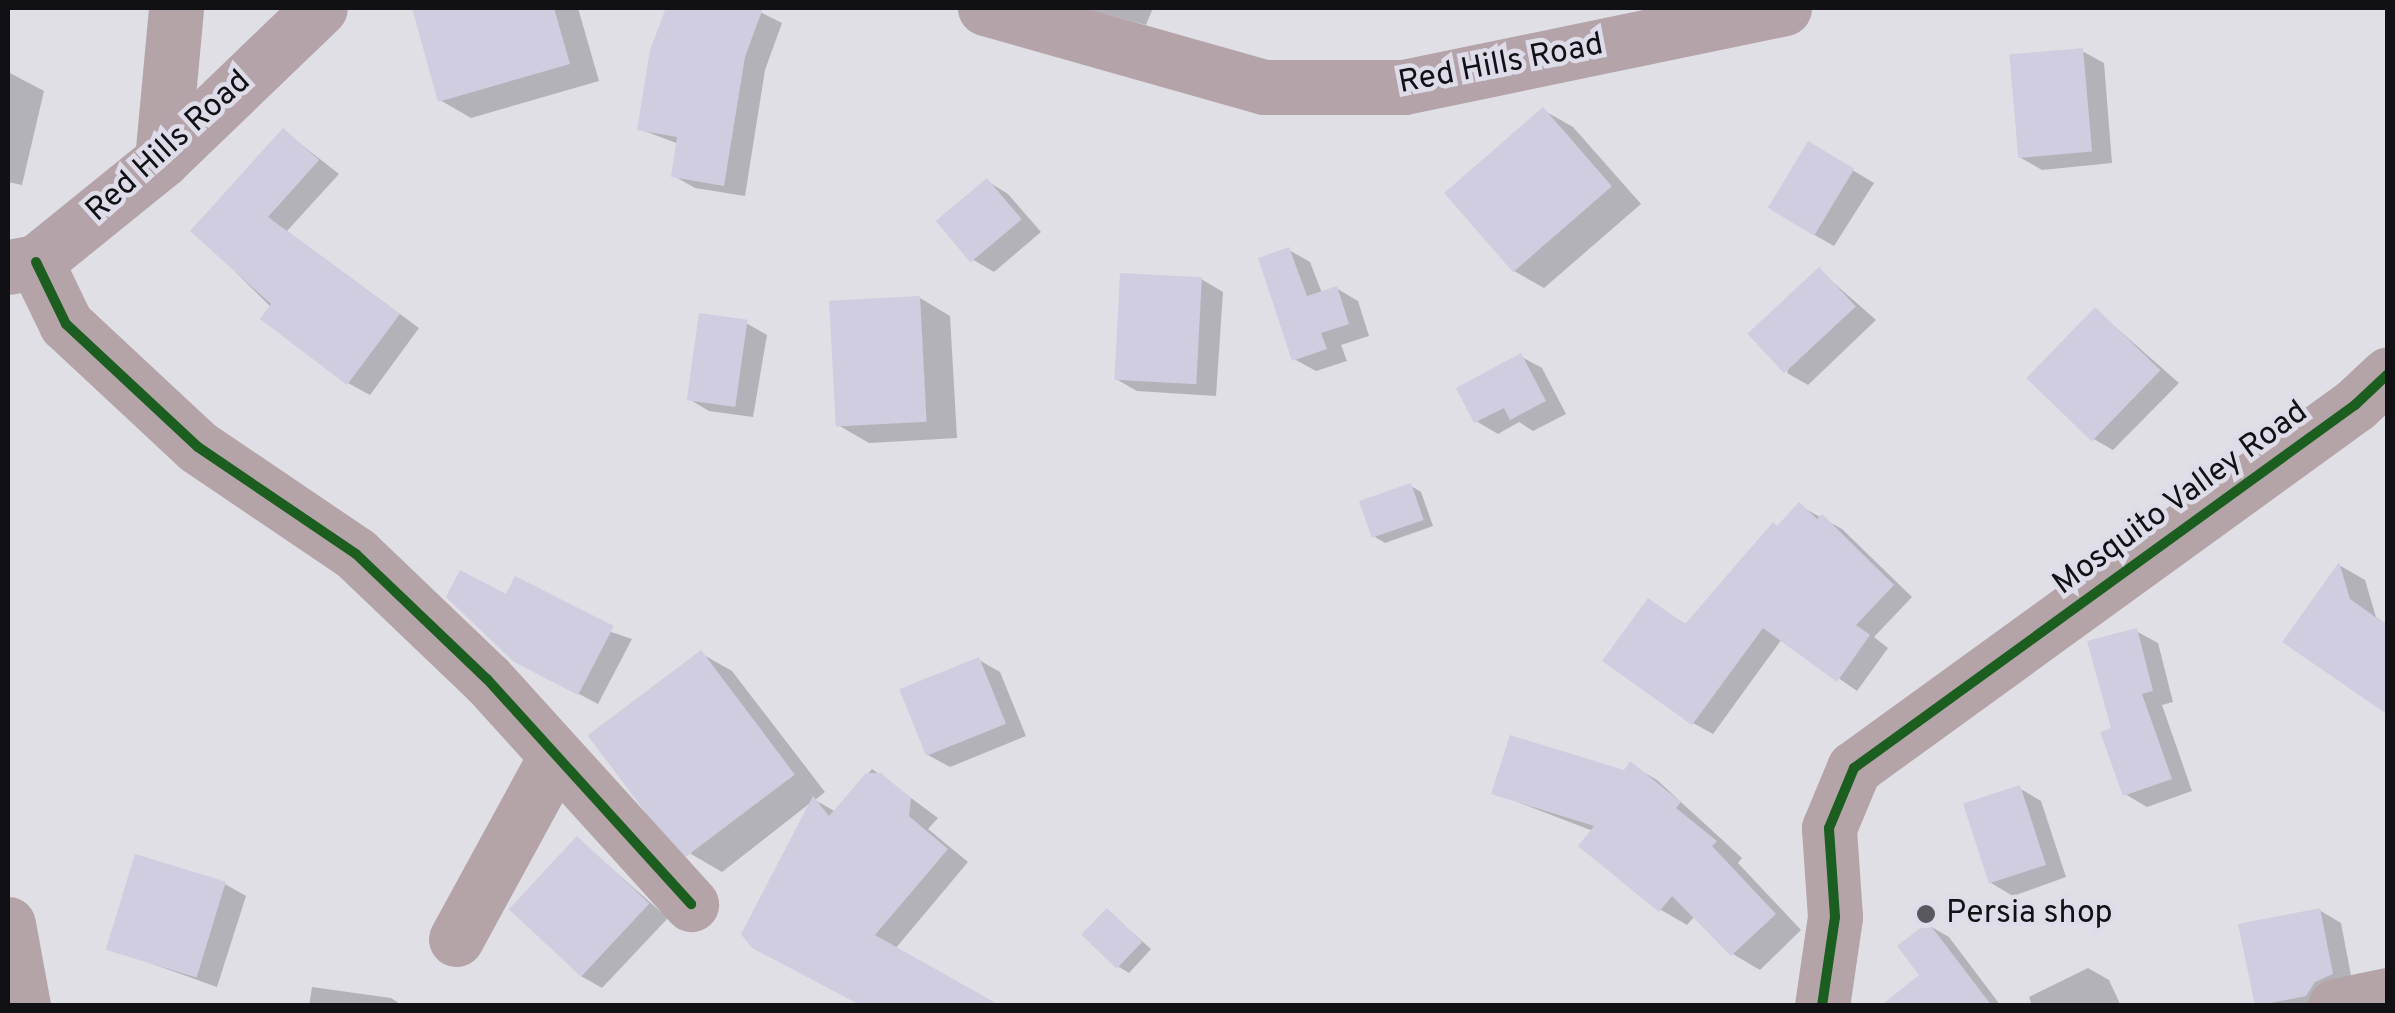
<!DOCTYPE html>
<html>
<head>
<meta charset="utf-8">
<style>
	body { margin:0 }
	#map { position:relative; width:2395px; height:1013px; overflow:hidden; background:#e0dfe6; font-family:Overpass,sans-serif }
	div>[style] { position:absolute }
	.shadow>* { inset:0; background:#0003 }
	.building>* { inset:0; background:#d0cde0; transform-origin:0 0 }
	.minor>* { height:55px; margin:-27.5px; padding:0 27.5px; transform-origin:27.5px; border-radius:27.5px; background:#b5a4a7 }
	.major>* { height:55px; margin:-27.5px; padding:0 27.5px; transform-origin:27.5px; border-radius:27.5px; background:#b4a3a9 }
	.cycleway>* { height:10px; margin:-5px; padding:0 5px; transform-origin:5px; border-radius:5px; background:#1b5e20 }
	.dots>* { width:28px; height:28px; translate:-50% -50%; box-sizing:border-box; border:5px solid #dfdce9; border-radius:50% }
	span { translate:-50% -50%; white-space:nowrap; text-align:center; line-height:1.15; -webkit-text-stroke:9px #dfdce9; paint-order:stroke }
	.street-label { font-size:32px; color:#111015 }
	.poi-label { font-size:32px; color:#111015 }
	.left { translate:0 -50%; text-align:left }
	.frame { position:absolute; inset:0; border:10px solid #111015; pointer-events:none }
</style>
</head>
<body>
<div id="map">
	<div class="shadow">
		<i style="clip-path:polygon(414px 8px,578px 8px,599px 81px,471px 118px,440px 100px)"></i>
		<i style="clip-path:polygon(669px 8px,752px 8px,782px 23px,765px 70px,745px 196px,695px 188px,674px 176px,679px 144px,639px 129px,652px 50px)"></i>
		<i style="clip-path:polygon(1083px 8px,1153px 8px,1146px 25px)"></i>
		<i style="clip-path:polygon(2082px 51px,2104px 63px,2112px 163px,2042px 170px,2021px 158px)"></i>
		<i style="clip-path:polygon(8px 72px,44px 91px,22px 185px,8px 182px)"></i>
		<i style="clip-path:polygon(1543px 110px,1573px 127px,1641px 204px,1544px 288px,1514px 271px)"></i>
		<i style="clip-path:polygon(284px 131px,339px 174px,287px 231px,419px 328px,370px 395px,348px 383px,194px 231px)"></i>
		<i style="clip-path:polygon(1809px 144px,1874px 183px,1834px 246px,1813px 234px)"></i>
		<i style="clip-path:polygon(987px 181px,1008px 194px,1041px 232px,994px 272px,972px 259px)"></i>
		<i style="clip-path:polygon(1289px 250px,1310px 262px,1322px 293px,1336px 288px,1358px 301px,1369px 336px,1341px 345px,1347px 361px,1316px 371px,1294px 359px)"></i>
		<i style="clip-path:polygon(1819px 270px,1876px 320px,1808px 385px,1787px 373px)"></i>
		<i style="clip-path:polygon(1201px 279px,1223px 292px,1216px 396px,1137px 391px,1116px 379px)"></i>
		<i style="clip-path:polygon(920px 298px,950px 316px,957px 438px,869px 443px,838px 425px)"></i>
		<i style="clip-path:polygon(2096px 310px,2179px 383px,2113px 450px,2092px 438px)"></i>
		<i style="clip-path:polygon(746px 323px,767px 335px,753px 417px,709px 411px,687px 398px)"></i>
		<i style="clip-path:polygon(1520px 356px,1542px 368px,1566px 414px,1533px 431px,1519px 422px,1498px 434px,1476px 421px)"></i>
		<i style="clip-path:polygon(1411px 486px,1421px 492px,1433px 526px,1385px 543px,1375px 537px)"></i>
		<i style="clip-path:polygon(1800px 506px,1842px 529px,1912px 597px,1874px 637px,1888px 648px,1857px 691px,1782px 639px,1713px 734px,1693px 723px,1649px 601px,1687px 625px)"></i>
		<i style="clip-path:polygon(2339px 565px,2365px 580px,2376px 617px,2388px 626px,2388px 712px,2286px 642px)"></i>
		<i style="clip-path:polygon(507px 597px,632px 639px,598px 704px,537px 672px)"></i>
		<i style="clip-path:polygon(2136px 631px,2158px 643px,2173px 702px,2162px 705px,2192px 791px,2147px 807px,2125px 794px,2114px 730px)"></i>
		<i style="clip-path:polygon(702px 654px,732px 671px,825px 792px,815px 800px,836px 812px,872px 769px,938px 818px,928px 829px,968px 862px,895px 949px,862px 1006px,814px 800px,722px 872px,691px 854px)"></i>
		<i style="clip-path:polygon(979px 660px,1000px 672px,1026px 736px,950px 767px,928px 755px)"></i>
		<i style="clip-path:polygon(1631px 765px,1657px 780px,1742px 858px,1738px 863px,1801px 930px,1760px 970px,1733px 954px,1695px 916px,1687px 925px,1661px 910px,1581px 846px,1593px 831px,1494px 793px,1625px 773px)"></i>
		<i style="clip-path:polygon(2019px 788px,2041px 801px,2066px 877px,2013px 896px,1991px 883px)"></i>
		<i style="clip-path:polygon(578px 839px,668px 918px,602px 988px,581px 976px)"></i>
		<i style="clip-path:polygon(225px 884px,246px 896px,217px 987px,108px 948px)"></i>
		<i style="clip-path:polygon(2319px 910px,2341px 923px,2353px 986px,2328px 1006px,2257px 1005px)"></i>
		<i style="clip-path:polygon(1108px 911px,1151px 949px,1129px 973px,1119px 967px)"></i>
		<i style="clip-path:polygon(1928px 925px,1949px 937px,2001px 1006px,1884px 1006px,1923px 976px)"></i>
		<i style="clip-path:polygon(2088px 968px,2109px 980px,2121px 1006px,2032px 1006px,2029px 997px)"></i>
		<i style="clip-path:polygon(312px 987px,391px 998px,403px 1006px,309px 1006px)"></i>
	</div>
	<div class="building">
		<i style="clip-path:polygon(412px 8px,554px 8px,570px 64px,438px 102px)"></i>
		<i style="clip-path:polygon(666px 8px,763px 8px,745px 57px,724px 186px,671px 177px,677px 137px,637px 130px,650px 50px)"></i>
		<i style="left:2083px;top:48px;width:104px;height:74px;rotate:85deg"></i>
		<i style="left:1543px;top:107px;width:105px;height:131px;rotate:49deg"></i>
		<i style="clip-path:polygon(283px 128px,319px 160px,268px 217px,400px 314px,347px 385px,260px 319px,271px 304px,190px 231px)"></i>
		<i style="left:1808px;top:141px;width:54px;height:78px;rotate:31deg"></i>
		<i style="left:987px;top:178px;width:54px;height:67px;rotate:50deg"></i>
		<i style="clip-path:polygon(1289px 247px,1307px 296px,1337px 286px,1349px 324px,1321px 333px,1327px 349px,1292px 361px,1258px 258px)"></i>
		<i style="left:1819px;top:267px;width:54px;height:98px;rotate:47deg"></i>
		<i style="left:1120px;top:273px;width:82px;height:107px;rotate:3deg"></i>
		<i style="left:920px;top:296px;width:126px;height:91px;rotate:87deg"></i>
		<i style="left:2095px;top:307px;width:91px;height:99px;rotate:44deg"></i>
		<i style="left:699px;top:313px;width:49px;height:88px;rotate:8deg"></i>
		<i style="clip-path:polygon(1521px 353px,1546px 401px,1510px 420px,1504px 408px,1474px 423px,1456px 388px)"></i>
		<i style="left:1411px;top:483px;width:39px;height:55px;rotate:71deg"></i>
		<i style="clip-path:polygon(1799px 502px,1817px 519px,1822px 514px,1894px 585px,1856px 625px,1870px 635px,1837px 682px,1763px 628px,1692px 725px,1602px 661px,1648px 598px,1685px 624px,1773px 522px,1777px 526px)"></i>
		<i style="clip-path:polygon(2339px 562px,2350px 599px,2388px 626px,2388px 715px,2282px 642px)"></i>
		<i style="clip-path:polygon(460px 570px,506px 594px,515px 576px,614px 626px,578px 695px,514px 662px,446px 597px)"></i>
		<i style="clip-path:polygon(2137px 628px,2153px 691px,2142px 694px,2172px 779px,2123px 796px,2100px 732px,2111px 728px,2087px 641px)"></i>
		<i style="left:701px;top:650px;width:156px;height:142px;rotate:53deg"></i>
		<i style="left:979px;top:657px;width:72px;height:86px;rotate:68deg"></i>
		<i style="clip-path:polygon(1510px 735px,1624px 770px,1630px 761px,1681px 802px,1676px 808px,1717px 841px,1712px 846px,1776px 914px,1731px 956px,1672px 896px,1659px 912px,1578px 846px,1594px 826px,1491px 794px)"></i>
		<i style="clip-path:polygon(866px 773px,881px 773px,911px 798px,909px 816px,948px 849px,875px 935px,1001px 1006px,862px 1006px,752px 948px,741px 934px,813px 796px,829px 816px)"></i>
		<i style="left:2020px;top:785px;width:84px;height:60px;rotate:72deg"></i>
		<i style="left:577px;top:836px;width:99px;height:100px;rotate:43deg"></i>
		<i style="left:135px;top:854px;width:95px;height:100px;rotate:17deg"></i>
		<i style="left:1107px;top:908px;width:49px;height:37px;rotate:44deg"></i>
		<i style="clip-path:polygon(2320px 908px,2333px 974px,2315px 982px,2306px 996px,2255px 1006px,2238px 924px)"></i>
		<i style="clip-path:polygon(1928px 922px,1992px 1006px,1880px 1006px,1919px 975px,1897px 946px)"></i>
	</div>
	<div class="minor">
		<i style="left:162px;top:160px;width:153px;rotate:-84.7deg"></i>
		<i style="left:36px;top:262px;width:69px;rotate:64.2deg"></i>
		<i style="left:66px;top:324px;width:180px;rotate:43deg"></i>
		<i style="left:198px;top:447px;width:191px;rotate:34.1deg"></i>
		<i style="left:356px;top:554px;width:181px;rotate:43.7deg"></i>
		<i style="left:487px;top:679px;width:304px;rotate:47.8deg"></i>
		<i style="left:8px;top:924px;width:83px;rotate:79.6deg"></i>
		<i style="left:456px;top:939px;width:205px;rotate:-61.4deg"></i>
		<i style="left:1822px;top:1006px;width:90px;rotate:-81.7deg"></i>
		<i style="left:1835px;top:917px;width:89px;rotate:-93.9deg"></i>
		<i style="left:1829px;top:828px;width:65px;rotate:-67.4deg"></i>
		<i style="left:1854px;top:768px;width:619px;rotate:-35.93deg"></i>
		<i style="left:2355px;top:405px;width:45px;rotate:-43.2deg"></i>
		<i style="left:2335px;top:1006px;width:54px;rotate:-11.7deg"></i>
	</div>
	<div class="major">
		<i style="left:985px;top:8px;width:290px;rotate:15.8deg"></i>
		<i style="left:1264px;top:87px;width:140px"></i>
		<i style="left:1404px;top:87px;width:388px;rotate:-11.7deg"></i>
		<i style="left:8px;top:267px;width:28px;rotate:-10deg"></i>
		<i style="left:36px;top:262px;width:162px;rotate:-39deg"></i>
		<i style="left:162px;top:160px;width:219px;rotate:-43.9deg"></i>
	</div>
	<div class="cycleway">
		<i style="left:36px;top:262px;width:69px;rotate:64.2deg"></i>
		<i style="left:66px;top:324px;width:180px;rotate:43deg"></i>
		<i style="left:198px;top:447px;width:191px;rotate:34.1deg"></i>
		<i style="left:356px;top:554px;width:181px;rotate:43.7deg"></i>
		<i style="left:487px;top:679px;width:304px;rotate:47.8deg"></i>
		<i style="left:1822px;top:1006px;width:90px;rotate:-81.7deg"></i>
		<i style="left:1835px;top:917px;width:89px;rotate:-93.9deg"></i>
		<i style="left:1829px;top:828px;width:65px;rotate:-67.4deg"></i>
		<i style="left:1854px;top:768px;width:619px;rotate:-35.93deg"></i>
		<i style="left:2355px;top:405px;width:45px;rotate:-43.2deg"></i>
	</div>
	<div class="dots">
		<i style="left:1926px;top:914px;background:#59585e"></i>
	</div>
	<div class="street-label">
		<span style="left:1501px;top:65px;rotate:-11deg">Red Hills Road</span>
		<span style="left:169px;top:147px;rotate:-42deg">Red Hills Road</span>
		<span style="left:2181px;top:499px;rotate:-36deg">Mosquito Valley Road</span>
	</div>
	<div class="poi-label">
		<span class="left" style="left:1946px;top:914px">Persia shop</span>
	</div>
	<div class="frame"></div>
</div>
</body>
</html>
